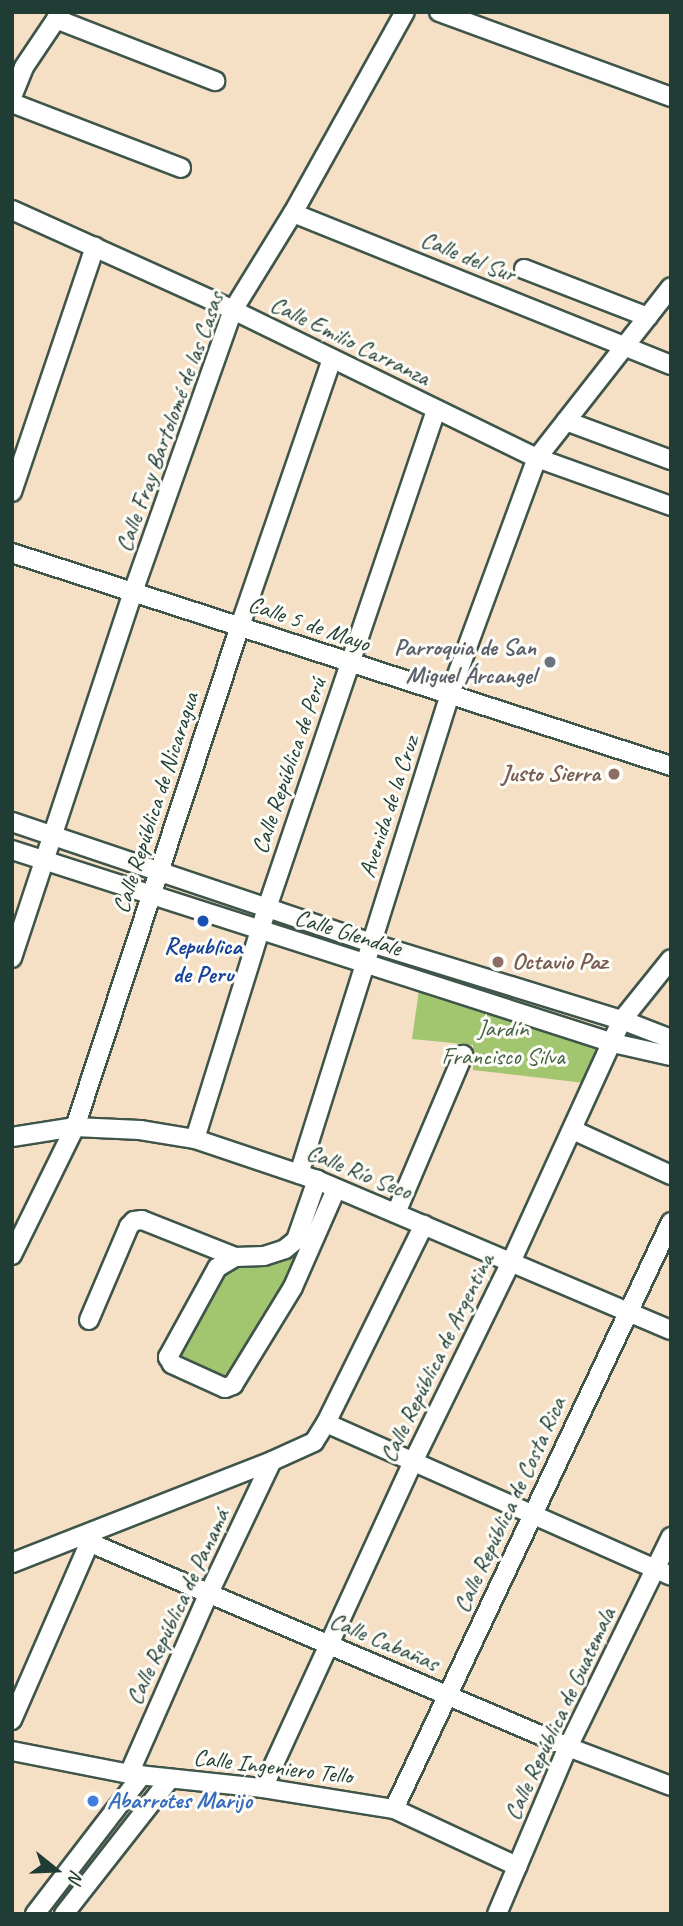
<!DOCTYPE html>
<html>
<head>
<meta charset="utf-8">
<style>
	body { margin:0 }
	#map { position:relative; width:683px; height:1926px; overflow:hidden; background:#f5e0c5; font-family:Caveat,sans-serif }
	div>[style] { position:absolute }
	.green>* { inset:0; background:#a2c56f }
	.roads { filter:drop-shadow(2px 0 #3f554a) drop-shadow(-2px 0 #3f554a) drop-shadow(0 2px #3f554a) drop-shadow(0 -2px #3f554a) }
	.minor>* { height:18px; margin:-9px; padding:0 9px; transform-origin:9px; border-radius:9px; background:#fff }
	.dots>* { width:19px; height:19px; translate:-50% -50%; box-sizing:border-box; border:4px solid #fdfcf7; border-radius:50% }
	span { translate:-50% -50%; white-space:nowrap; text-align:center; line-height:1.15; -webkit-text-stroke:6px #fdfcf7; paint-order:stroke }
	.street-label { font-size:24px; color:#1f3d34 }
	.worship-label { font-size:24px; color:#5b616d; font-weight:700 }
	.right { translate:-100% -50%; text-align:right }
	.education-label { font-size:24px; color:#785e54; font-weight:700 }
	.left { translate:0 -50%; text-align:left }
	.transit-label { font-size:24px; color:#164399; font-weight:700 }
	.park-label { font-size:24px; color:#405f43 }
	.shop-label { font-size:24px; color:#366cbe; font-weight:700 }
	.frame { position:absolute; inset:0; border:14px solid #1f3d34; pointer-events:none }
	.north { position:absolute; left:21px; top:1835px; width:70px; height:70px; -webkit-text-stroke:5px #fdfcf7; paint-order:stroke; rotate:108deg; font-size:19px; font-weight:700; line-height:28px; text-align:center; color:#1f3d34 }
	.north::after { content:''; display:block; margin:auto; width:24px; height:32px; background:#1f3d34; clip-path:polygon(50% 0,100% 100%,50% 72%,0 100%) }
</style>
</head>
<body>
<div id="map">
	<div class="green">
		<i style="clip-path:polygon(420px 983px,610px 1045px,593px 1084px,473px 1070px,473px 1045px,412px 1039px)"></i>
		<i style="clip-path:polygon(322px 1183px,334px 1189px,233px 1385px,168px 1357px,217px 1268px,285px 1249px)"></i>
	</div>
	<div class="roads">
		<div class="minor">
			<i style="left:439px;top:12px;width:247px;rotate:20.1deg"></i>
			<i style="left:56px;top:19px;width:171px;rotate:21.3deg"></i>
			<i style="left:12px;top:97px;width:32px;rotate:-68deg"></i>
			<i style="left:24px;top:67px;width:66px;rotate:-56.1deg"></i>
			<i style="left:12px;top:103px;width:181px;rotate:21deg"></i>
			<i style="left:12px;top:210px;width:243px;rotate:24.3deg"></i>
			<i style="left:233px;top:310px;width:338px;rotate:26deg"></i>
			<i style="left:537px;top:458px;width:142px;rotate:19.7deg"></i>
			<i style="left:293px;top:213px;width:407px;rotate:21.9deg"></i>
			<i style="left:524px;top:269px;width:133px;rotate:21.2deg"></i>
			<i style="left:566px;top:421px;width:112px;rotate:20.4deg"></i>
			<i style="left:12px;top:492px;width:259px;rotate:-71.3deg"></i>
			<i style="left:12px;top:553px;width:693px;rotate:17.91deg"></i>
			<i style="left:12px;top:822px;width:379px;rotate:18.6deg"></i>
			<i style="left:371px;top:943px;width:263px;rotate:17.1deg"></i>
			<i style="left:622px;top:1020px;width:53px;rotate:21.2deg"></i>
			<i style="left:12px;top:850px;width:631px;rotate:17.8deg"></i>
			<i style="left:613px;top:1043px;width:59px;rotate:12.6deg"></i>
			<i style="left:12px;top:958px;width:385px;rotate:-71.7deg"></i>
			<i style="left:133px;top:592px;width:299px;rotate:-70.5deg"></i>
			<i style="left:233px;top:310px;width:114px;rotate:-58.3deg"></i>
			<i style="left:293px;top:213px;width:230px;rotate:-60.9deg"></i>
			<i style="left:573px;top:1130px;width:108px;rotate:24.7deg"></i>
			<i style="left:12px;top:1137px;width:64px;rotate:-9deg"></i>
			<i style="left:75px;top:1127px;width:65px;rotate:2.6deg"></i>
			<i style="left:140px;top:1130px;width:56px;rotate:9.3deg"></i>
			<i style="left:195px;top:1139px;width:129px;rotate:18.6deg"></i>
			<i style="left:317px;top:1180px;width:384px;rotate:23deg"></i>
			<i style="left:195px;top:1139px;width:242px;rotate:-72.7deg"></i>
			<i style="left:267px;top:908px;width:526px;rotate:-71.25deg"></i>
			<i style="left:299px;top:1174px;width:503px;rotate:-72.54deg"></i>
			<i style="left:450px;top:694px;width:252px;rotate:-69.8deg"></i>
			<i style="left:537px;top:458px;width:217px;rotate:-51.9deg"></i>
			<i style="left:396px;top:1213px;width:172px;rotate:-67deg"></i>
			<i style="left:12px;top:1255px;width:143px;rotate:-63.8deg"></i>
			<i style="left:75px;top:1127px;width:527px;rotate:-71.77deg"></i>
			<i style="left:240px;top:626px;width:282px;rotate:-71deg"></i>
			<i style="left:235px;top:1257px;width:21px;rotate:149deg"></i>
			<i style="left:217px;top:1268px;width:102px;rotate:118.8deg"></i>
			<i style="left:168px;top:1357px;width:8px;rotate:60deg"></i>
			<i style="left:172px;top:1364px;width:58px;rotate:24.4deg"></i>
			<i style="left:225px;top:1388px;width:9px;rotate:-21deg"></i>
			<i style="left:233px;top:1385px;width:115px;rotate:-58.5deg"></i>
			<i style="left:293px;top:1287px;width:107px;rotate:-66.3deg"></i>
			<i style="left:89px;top:1320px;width:102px;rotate:-66.9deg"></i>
			<i style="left:129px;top:1226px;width:7px;rotate:-45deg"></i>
			<i style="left:134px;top:1221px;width:8px;rotate:-7deg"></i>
			<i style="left:142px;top:1220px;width:100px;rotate:21.7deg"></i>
			<i style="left:235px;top:1257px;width:29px;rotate:-2deg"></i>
			<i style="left:264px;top:1256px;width:22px;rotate:-18deg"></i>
			<i style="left:285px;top:1249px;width:14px;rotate:-39deg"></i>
			<i style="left:296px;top:1240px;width:64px;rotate:-70.7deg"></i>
			<i style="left:326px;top:1423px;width:377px;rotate:23.9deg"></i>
			<i style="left:79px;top:1538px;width:532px;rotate:23.14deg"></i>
			<i style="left:568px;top:1747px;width:110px;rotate:20.7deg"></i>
			<i style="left:12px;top:1563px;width:279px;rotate:-21.4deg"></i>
			<i style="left:272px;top:1461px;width:46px;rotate:-24.3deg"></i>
			<i style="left:314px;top:1442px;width:22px;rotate:-58deg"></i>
			<i style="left:326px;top:1423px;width:221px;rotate:-63.7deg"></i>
			<i style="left:12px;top:1720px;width:205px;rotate:-66.4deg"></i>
			<i style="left:12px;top:1751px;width:119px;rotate:11.1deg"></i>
			<i style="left:129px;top:1774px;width:135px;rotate:6deg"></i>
			<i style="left:263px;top:1788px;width:133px;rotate:9.1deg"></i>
			<i style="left:394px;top:1809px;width:136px;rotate:24.9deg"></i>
			<i style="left:129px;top:1774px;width:198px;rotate:-66.2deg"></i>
			<i style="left:209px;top:1593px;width:146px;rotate:-64.5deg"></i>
			<i style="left:263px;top:1788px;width:359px;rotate:-65.3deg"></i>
			<i style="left:413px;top:1462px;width:223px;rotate:-63.9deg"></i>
			<i style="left:511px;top:1262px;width:266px;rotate:-65.4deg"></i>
			<i style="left:622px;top:1020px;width:78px;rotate:-51.2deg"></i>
			<i style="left:394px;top:1809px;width:649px;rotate:-64.74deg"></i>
			<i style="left:35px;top:1914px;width:175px;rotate:-52.4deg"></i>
			<i style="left:64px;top:1914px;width:172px;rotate:-51.9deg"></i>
			<i style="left:497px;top:1914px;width:181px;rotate:-67deg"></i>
			<i style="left:568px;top:1747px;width:234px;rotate:-63.9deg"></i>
		</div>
	</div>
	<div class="dots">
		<i style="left:550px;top:662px;background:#6b7280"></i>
		<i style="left:614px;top:774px;background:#8d6e63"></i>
		<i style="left:203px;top:921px;background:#1a4fb4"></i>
		<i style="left:498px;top:962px;background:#8d6e63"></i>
		<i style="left:93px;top:1801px;background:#3f7fe0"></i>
	</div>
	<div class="street-label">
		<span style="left:468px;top:257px;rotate:22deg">Calle del Sur</span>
		<span style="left:350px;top:341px;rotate:26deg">Calle Emilio Carranza</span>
		<span style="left:170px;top:422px;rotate:-70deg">Calle Fray Bartolomé de las Casas</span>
		<span style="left:309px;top:624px;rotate:19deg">Calle 5 de Mayo</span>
		<span style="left:289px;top:766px;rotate:-71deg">Calle República de Perú</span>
		<span style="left:156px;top:803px;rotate:-72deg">Calle República de Nicaragua</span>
		<span style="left:389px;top:807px;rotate:-72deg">Avenida de la Cruz</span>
		<span style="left:348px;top:933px;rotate:17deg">Calle Glendale</span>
		<span style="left:359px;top:1172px;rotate:22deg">Calle Río Seco</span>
		<span style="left:437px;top:1358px;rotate:-64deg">Calle República de Argentina</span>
		<span style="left:510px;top:1505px;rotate:-65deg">Calle República de Costa Rica</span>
		<span style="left:178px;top:1607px;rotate:-65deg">Calle República de Panamá</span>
		<span style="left:384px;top:1642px;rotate:23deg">Calle Cabañas</span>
		<span style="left:560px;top:1714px;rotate:-65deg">Calle República de Guatemala</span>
		<span style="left:273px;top:1767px;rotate:7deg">Calle Ingeniero Tello</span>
	</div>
	<div class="worship-label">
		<span class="right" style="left:536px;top:662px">Parroquia de San<br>Miguel Árcangel</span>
	</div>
	<div class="education-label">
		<span class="right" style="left:600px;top:774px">Justo Sierra</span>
		<span class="left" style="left:512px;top:962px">Octavio Paz</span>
	</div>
	<div class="transit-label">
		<span style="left:203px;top:961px">Republica<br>de Peru</span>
	</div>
	<div class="park-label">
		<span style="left:503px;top:1043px">Jardín<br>Francisco Silva</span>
	</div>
	<div class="shop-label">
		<span class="left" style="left:107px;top:1801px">Abarrotes Marijo</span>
	</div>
	<div class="frame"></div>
	<div class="north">N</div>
</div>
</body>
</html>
